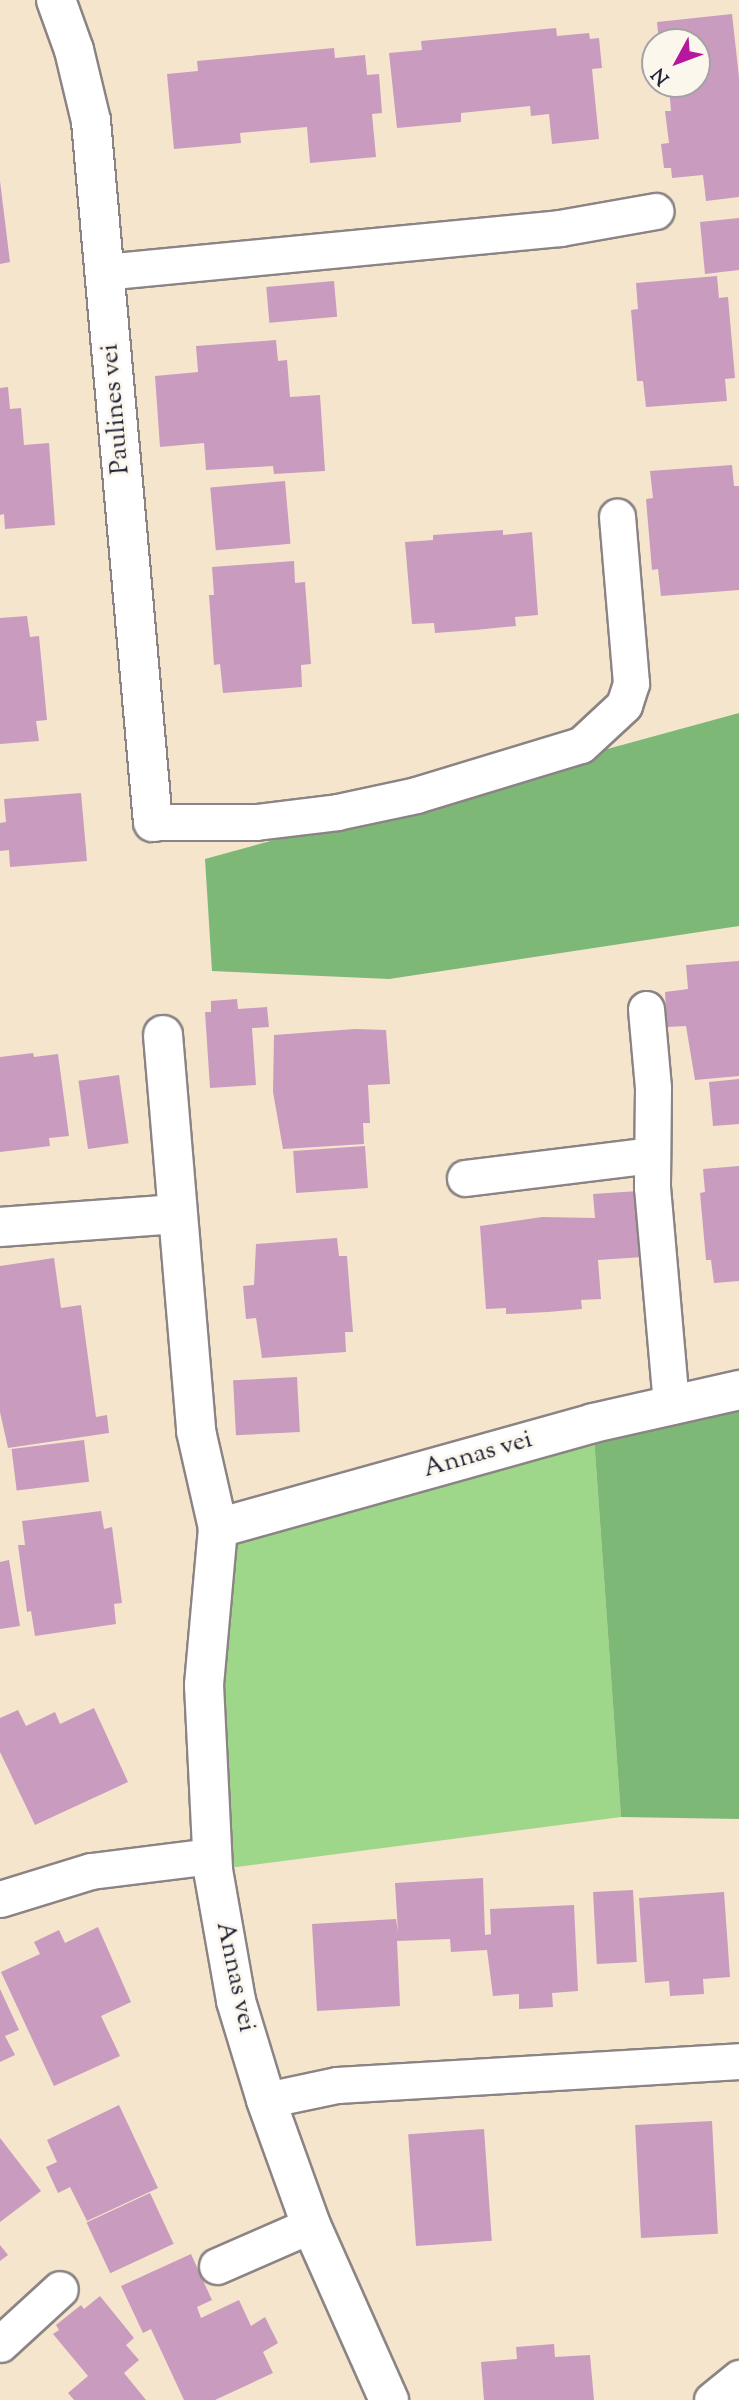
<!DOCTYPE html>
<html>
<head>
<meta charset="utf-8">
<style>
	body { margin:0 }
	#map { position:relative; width:739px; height:2400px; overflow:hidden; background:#f5e5cd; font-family:"Sorts Mill Goudy",serif }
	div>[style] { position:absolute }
	.green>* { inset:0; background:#9ed78a }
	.forest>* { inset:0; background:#7eb876 }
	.building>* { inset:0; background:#c99bbf; transform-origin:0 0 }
	.roads { filter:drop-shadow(2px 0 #8c8484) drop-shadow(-2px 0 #8c8484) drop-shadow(0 2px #8c8484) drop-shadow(0 -2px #8c8484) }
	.service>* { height:35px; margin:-17.5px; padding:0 17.5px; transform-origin:17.5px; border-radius:17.5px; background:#fff }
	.minor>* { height:38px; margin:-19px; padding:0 19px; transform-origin:19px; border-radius:19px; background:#fff }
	span { translate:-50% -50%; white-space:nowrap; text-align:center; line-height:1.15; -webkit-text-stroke:6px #fbf7ec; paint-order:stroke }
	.street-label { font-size:26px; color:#22223b }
	.north { position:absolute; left:641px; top:28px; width:70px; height:70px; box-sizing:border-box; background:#fbf7ec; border:2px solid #a4a2a5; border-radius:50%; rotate:229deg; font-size:19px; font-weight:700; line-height:28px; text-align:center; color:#22223b }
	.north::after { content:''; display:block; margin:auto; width:24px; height:32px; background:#b5179e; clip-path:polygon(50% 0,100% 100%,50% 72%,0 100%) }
</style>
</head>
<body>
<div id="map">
	<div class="green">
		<i style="clip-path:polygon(593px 1423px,621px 1817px,213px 1870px,218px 1528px)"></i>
	</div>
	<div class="forest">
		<i style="clip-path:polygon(739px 713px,739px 926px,389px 979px,212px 971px,205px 859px)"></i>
		<i style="clip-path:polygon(739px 1401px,739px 1819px,621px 1817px,593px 1423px)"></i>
	</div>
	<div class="building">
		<i style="clip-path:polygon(732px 14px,739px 77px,739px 197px,706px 201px,703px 175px,672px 178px,671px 168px,664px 168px,661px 144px,669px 143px,665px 111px,671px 111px,669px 87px,663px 84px,697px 84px,697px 42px,659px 42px,657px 22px)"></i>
		<i style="clip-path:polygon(556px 28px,557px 36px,589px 33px,590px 39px,599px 38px,602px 68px,592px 69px,599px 139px,552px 144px,549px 114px,531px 116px,530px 106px,461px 113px,461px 122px,397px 128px,389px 53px,422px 50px,421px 41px)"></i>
		<i style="clip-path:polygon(334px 48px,335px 58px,365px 55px,367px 75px,379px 74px,382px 113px,372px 114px,376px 157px,310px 163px,307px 127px,240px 133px,241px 143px,174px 149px,167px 74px,198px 71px,197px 61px)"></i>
		<i style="clip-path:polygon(0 181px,10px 262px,0 264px)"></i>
		<i style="clip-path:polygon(739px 218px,739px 270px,705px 274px,700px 222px)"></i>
		<i style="clip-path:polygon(717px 276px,719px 298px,728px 297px,735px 378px,725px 379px,727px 401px,646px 407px,643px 381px,637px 381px,631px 310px,638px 309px,636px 283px)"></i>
		<i style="left:334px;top:281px;width:36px;height:68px;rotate:85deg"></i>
		<i style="clip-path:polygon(276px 340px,278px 361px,287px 360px,290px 397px,320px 395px,325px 471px,274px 474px,273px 466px,206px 470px,204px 443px,160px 447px,155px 376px,198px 372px,196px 346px)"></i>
		<i style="clip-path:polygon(8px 387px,10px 409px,21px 408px,24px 445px,49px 443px,55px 525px,5px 529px,4px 514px,0 515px,0 388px)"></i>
		<i style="clip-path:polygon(732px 465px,734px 486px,739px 486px,739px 590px,661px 596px,658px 569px,652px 570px,646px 499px,653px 498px,650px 471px)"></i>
		<i style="left:285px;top:481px;width:63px;height:75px;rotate:85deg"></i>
		<i style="clip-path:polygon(503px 530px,503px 535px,532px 532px,538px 615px,515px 617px,516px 626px,475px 630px,435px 633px,434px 623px,412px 624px,405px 542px,433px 540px,433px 535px)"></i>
		<i style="clip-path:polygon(294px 561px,295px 583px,305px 582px,311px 664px,301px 665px,302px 687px,223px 693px,220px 664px,214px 665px,209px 595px,214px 595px,212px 567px)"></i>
		<i style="clip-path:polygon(27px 616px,30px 637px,39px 636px,47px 720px,36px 721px,39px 741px,0 744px,0 618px)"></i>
		<i style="clip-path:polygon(81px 793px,87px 861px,10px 867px,9px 850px,0 851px,0 823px,6px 822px,4px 799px)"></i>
		<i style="clip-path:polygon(739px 961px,739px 1076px,695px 1080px,686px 1026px,667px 1027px,665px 992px,688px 989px,686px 965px)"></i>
		<i style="clip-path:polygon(237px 999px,238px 1009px,267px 1007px,269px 1027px,252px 1028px,256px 1085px,210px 1088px,205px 1012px,211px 1012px,211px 1001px)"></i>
		<i style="clip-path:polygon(355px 1029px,386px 1030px,390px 1084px,368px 1085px,370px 1123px,363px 1123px,364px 1144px,283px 1149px,273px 1092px,274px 1035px)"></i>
		<i style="clip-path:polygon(33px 1053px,34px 1057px,58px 1054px,69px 1136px,49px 1138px,50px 1146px,0 1152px,0 1057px)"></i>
		<i style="left:119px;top:1075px;width:69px;height:41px;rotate:82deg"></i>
		<i style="clip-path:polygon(739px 1079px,739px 1124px,713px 1126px,709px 1082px)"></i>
		<i style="left:365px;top:1146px;width:42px;height:72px;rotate:86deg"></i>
		<i style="clip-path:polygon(739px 1166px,739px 1281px,714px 1283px,711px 1260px,706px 1260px,700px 1193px,705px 1192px,703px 1169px)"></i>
		<i style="clip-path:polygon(638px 1191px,643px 1257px,598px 1260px,601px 1299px,581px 1300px,582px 1309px,548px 1312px,506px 1314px,506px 1308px,486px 1309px,480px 1226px,542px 1217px,595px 1218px,593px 1194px)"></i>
		<i style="clip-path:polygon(337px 1238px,339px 1256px,347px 1256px,350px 1295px,353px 1332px,345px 1332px,346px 1352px,262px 1358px,256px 1318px,246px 1319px,243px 1286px,254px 1285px,256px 1244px)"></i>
		<i style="clip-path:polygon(54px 1258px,61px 1308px,81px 1305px,96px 1417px,107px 1415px,109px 1433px,8px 1448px,0 1412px,0 1266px)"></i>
		<i style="left:297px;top:1377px;width:55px;height:64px;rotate:87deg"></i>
		<i style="left:84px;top:1440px;width:42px;height:73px;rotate:83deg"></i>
		<i style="clip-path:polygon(101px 1511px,104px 1529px,112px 1527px,122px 1603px,114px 1604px,116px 1624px,35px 1636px,31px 1611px,27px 1612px,18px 1545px,25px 1545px,22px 1521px)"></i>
		<i style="clip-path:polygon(9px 1560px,20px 1626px,0 1629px,0 1562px)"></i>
		<i style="clip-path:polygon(94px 1708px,128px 1782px,35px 1825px,0 1752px,0 1718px,18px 1710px,26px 1726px,55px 1712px,60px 1724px)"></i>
		<i style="clip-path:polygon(483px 1878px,485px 1935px,491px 1934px,490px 1909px,574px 1905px,578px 1991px,552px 1993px,553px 2007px,519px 2009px,519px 1994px,493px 1996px,487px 1950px,451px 1952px,450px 1939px,397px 1941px,400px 2006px,317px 2011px,312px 1924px,396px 1919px,398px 1932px,395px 1883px)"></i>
		<i style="left:633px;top:1890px;width:72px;height:40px;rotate:87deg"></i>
		<i style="clip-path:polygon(724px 1892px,730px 1977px,703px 1979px,704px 1994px,670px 1996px,669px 1981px,645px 1983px,639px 1898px)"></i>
		<i style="clip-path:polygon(98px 1927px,131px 2002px,101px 2016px,120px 2056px,54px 2086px,1px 1972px,40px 1954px,34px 1942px,59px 1930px,65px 1943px)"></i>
		<i style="clip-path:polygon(0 1989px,19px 2030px,5px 2036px,15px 2055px,0 2062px)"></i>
		<i style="clip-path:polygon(119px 2105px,158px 2188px,87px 2221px,70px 2187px,58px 2193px,46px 2167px,57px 2162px,47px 2140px)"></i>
		<i style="left:712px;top:2121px;width:113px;height:77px;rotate:87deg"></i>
		<i style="left:484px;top:2129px;width:112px;height:76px;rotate:86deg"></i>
		<i style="clip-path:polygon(0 2138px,41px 2191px,0 2222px)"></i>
		<i style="left:150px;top:2193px;width:56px;height:70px;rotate:65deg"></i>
		<i style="clip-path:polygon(0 2245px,8px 2255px,0 2261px)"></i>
		<i style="clip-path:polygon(191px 2254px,212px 2300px,197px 2307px,201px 2318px,239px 2300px,251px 2326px,265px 2317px,278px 2343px,263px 2352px,273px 2373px,215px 2400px,184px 2400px,151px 2329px,143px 2333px,121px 2286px)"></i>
		<i style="clip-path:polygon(100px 2296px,134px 2338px,126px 2345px,139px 2360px,124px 2373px,146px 2400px,74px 2400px,68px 2393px,88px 2376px,53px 2334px,59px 2330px,56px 2325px,81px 2305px,84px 2309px)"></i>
		<i style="clip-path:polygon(554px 2344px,555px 2357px,590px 2355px,594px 2400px,484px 2400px,481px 2362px,517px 2359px,516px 2347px)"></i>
	</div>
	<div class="roads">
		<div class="service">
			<i style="left:104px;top:272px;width:458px;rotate:-5.5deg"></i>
			<i style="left:560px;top:228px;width:97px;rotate:-10.1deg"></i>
			<i style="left:153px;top:822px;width:103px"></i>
			<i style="left:256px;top:822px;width:82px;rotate:-7deg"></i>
			<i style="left:337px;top:812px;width:81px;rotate:-12.1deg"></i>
			<i style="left:416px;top:795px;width:172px;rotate:-16.9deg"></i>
			<i style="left:581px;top:745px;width:59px;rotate:-42.9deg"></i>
			<i style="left:624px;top:705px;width:23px;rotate:-72deg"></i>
			<i style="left:631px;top:683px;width:167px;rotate:-94.8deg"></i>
			<i style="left:646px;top:1009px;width:79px;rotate:84.9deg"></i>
			<i style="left:653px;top:1088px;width:99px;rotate:90.6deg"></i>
			<i style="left:652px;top:1187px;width:220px;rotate:85deg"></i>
			<i style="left:465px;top:1178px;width:188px;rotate:-7deg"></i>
			<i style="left:0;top:1899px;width:95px;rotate:-17.1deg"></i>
			<i style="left:91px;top:1871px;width:122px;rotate:-7.1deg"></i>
			<i style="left:266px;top:2100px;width:73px;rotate:-11.9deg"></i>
			<i style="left:337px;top:2085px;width:403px;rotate:-3.4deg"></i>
			<i style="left:217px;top:2266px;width:103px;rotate:-23.6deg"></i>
			<i style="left:0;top:2344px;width:81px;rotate:-42.5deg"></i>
			<i style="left:712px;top:2400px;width:35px;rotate:-39deg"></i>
		</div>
		<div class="minor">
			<i style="left:56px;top:0;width:53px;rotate:70.2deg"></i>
			<i style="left:74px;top:50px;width:73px;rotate:76.5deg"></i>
			<i style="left:91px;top:121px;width:704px;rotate:84.95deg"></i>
			<i style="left:163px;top:1035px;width:397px;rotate:85.2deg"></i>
			<i style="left:196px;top:1431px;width:99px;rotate:77.2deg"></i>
			<i style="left:218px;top:1528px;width:158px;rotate:95.1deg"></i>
			<i style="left:204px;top:1685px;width:185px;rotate:87.2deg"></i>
			<i style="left:213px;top:1870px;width:133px;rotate:80deg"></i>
			<i style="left:236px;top:2001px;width:103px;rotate:73.1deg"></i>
			<i style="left:266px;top:2100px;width:133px;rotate:70.2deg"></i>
			<i style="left:311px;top:2225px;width:192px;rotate:66deg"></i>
			<i style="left:0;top:1227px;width:175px;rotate:-4.2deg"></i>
			<i style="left:218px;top:1528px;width:389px;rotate:-15.6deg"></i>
			<i style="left:593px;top:1423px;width:150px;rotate:-12.7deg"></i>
		</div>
	</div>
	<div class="street-label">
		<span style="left:116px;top:409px;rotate:-95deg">Paulines vei</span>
		<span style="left:478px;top:1455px;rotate:-16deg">Annas vei</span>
		<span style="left:235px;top:1977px;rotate:78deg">Annas vei</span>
	</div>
	<div class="north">N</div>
</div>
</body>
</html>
